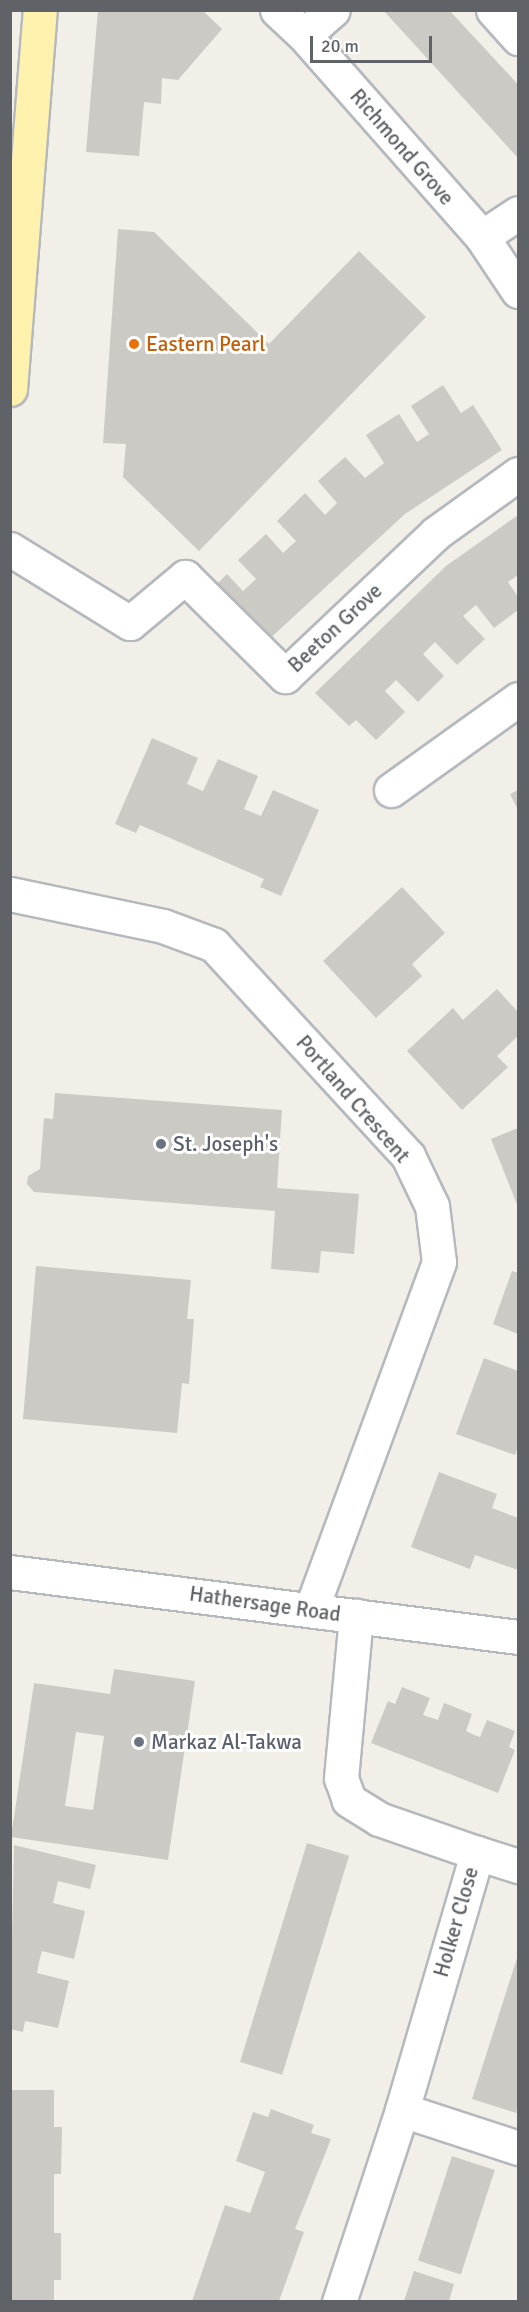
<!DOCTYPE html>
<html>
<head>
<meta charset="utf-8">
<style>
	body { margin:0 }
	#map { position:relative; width:529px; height:2312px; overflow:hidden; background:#f1efe8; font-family:Signika,sans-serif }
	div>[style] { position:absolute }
	.building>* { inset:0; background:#cccac5; transform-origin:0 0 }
	.roads { filter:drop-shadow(2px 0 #b5b8bc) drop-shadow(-2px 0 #b5b8bc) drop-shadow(0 2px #b5b8bc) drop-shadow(0 -2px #b5b8bc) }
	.minor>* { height:33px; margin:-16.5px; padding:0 16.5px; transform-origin:16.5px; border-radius:16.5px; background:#fff }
	.major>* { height:33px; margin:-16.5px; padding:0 16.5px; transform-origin:16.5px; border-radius:16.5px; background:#fff2af }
	.dots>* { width:16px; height:16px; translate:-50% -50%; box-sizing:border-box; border:3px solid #fff; border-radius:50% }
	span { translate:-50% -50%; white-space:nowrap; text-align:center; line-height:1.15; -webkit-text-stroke:6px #fff; paint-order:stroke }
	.street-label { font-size:21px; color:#5f6368 }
	.food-label { font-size:21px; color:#c56008 }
	.left { translate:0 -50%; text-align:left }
	.worship-label { font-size:21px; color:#5b616d }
	.frame { position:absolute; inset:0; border:12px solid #5f6368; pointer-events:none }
	.scale { position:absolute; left:310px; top:36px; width:122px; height:27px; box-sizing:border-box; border:3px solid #5f6368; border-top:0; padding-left:8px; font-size:18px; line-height:21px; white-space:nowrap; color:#5f6368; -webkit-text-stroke:4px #fff; paint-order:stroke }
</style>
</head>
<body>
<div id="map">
	<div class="building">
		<i style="clip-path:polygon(98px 10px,202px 10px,222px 29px,178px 80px,162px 78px,161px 104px,144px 102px,139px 156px,86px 152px)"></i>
		<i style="clip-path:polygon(383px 10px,449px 10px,514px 80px,518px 85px,518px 158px)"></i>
		<i style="clip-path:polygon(118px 229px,154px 232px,269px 344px,359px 251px,426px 317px,199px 551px,123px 477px,126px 444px,103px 443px)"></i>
		<i style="clip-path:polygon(443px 385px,461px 413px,473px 405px,502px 450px,405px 514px,265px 643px,214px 587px,227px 574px,243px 591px,256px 579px,238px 560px,266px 534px,283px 553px,296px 541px,277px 521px,305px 493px,325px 515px,337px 503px,318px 481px,345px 457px,365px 478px,384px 463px,366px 435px,399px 414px,417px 442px,429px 434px,411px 406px)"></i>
		<i style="clip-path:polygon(518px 515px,518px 575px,508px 582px,518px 597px,518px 610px,494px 628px,476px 605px,463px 616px,485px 639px,457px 665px,435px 642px,423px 654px,444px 676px,418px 702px,396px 680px,385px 691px,405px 712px,376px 740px,356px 720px,349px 726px,315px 693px,446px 566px)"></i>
		<i style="clip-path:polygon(152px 738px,198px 758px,187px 784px,203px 791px,218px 759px,258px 776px,244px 809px,261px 816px,273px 790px,319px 810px,281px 896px,260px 887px,264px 879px,239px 868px,140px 825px,136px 833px,115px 824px)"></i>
		<i style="clip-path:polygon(518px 790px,518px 810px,510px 794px)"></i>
		<i style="clip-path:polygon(402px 887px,445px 933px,412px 964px,422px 976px,376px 1018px,323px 961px)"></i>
		<i style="clip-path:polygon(497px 989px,518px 1012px,518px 1036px,497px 1056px,508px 1067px,462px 1110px,407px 1051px,453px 1008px,463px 1020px)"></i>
		<i style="clip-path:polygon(55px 1093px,282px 1110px,277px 1188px,359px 1194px,354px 1254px,321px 1251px,319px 1273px,271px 1269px,275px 1211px,34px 1192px,27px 1184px,28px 1176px,40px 1169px,44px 1118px,53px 1119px)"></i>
		<i style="clip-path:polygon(518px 1128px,518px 1207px,491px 1139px)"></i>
		<i style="clip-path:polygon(36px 1266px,191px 1280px,187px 1319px,194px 1319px,189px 1384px,182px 1383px,177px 1433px,23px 1419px)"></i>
		<i style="clip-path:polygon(512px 1271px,518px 1273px,518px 1334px,493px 1324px)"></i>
		<i style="clip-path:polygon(484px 1358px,518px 1371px,518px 1446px,515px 1455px,456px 1434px)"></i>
		<i style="clip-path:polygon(439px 1472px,497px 1494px,492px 1508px,518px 1518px,518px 1570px,475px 1555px,470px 1569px,411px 1547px)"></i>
		<i style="clip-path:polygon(evenodd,114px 1669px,195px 1681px,168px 1860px,11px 1837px,34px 1683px,110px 1694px,114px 1669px,76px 1732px,104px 1736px,93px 1810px,65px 1806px,76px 1732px)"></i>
		<i style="clip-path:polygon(402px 1687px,430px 1698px,423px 1715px,438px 1720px,444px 1703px,472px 1714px,466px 1731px,472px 1734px,480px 1737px,487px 1720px,515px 1731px,509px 1747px,515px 1750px,498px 1793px,371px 1743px,388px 1701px,395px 1704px)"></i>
		<i style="left:307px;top:1843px;width:44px;height:229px;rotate:17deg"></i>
		<i style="clip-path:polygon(14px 1845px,96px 1865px,90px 1889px,58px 1881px,53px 1903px,85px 1911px,74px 1959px,42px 1951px,39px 1962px,37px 1973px,69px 1981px,58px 2028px,25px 2021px,23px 2032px,10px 2029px)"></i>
		<i style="clip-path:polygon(518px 1955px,518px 2104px,516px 2113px,472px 2099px)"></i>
		<i style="clip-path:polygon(10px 2090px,54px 2090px,54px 2127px,62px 2127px,61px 2174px,54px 2174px,54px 2233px,61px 2233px,61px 2280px,54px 2280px,54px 2301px,10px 2301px)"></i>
		<i style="clip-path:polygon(271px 2109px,314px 2125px,311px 2133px,331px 2139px,295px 2229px,304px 2232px,279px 2301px,192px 2301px,225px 2205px,250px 2213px,265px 2172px,236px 2161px,253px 2112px,268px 2117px)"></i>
		<i style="left:452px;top:2156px;width:45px;height:110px;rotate:18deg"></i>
		<i style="clip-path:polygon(414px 2271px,454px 2284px,449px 2301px,404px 2301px)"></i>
	</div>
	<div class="roads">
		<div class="minor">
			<i style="left:277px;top:10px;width:37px;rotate:43deg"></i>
			<i style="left:304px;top:35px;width:269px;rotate:48.6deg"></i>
			<i style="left:482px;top:237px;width:65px;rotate:56.3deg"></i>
			<i style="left:493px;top:10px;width:38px;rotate:48deg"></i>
			<i style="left:304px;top:35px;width:38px;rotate:-41deg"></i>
			<i style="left:482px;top:237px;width:43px;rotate:-33.7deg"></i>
			<i style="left:10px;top:549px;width:141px;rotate:31.7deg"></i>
			<i style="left:130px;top:623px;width:72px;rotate:-39.9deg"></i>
			<i style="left:185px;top:577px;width:141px;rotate:44.7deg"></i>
			<i style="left:285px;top:676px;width:208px;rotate:-43.4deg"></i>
			<i style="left:436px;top:533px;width:101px;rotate:-35.7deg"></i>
			<i style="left:391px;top:790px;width:156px;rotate:-35.6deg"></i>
			<i style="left:10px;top:894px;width:156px;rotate:11.8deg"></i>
			<i style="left:163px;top:926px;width:54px;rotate:20.4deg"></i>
			<i style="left:214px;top:945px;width:287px;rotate:47.4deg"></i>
			<i style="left:408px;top:1156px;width:55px;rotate:64.4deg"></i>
			<i style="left:432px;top:1206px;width:56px;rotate:82.9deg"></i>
			<i style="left:439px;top:1262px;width:371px;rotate:110.2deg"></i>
			<i style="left:10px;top:1572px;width:512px;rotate:7.29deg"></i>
			<i style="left:477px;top:1853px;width:43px;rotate:17.6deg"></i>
			<i style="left:402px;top:2110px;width:122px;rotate:18.1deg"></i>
			<i style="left:339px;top:2302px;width:202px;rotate:-71.8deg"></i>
			<i style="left:402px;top:2110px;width:268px;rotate:-73.7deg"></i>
			<i style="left:477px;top:1853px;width:104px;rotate:-160.9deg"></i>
			<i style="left:379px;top:1819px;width:36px;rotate:-148deg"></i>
			<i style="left:349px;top:1800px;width:23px;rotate:-110deg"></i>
			<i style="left:341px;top:1778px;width:163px;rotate:-84.7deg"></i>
		</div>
		<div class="major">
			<i style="left:10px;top:389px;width:380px;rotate:-85.5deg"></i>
		</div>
	</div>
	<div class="dots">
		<i style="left:134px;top:344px;background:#e8710a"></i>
		<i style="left:161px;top:1144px;background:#6b7280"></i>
		<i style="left:139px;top:1742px;background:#6b7280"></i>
	</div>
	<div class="street-label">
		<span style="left:402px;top:147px;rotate:49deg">Richmond Grove</span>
		<span style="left:335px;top:628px;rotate:-43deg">Beeton Grove</span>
		<span style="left:353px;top:1099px;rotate:49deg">Portland Crescent</span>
		<span style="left:265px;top:1604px;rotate:8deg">Hathersage Road</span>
		<span style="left:456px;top:1922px;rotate:-74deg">Holker Close</span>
	</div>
	<div class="food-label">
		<span class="left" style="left:146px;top:344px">Eastern Pearl</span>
	</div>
	<div class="worship-label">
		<span class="left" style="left:173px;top:1144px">St. Joseph's</span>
		<span class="left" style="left:151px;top:1742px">Markaz Al-Takwa</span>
	</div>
	<div class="frame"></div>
	<div class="scale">20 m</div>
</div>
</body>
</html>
